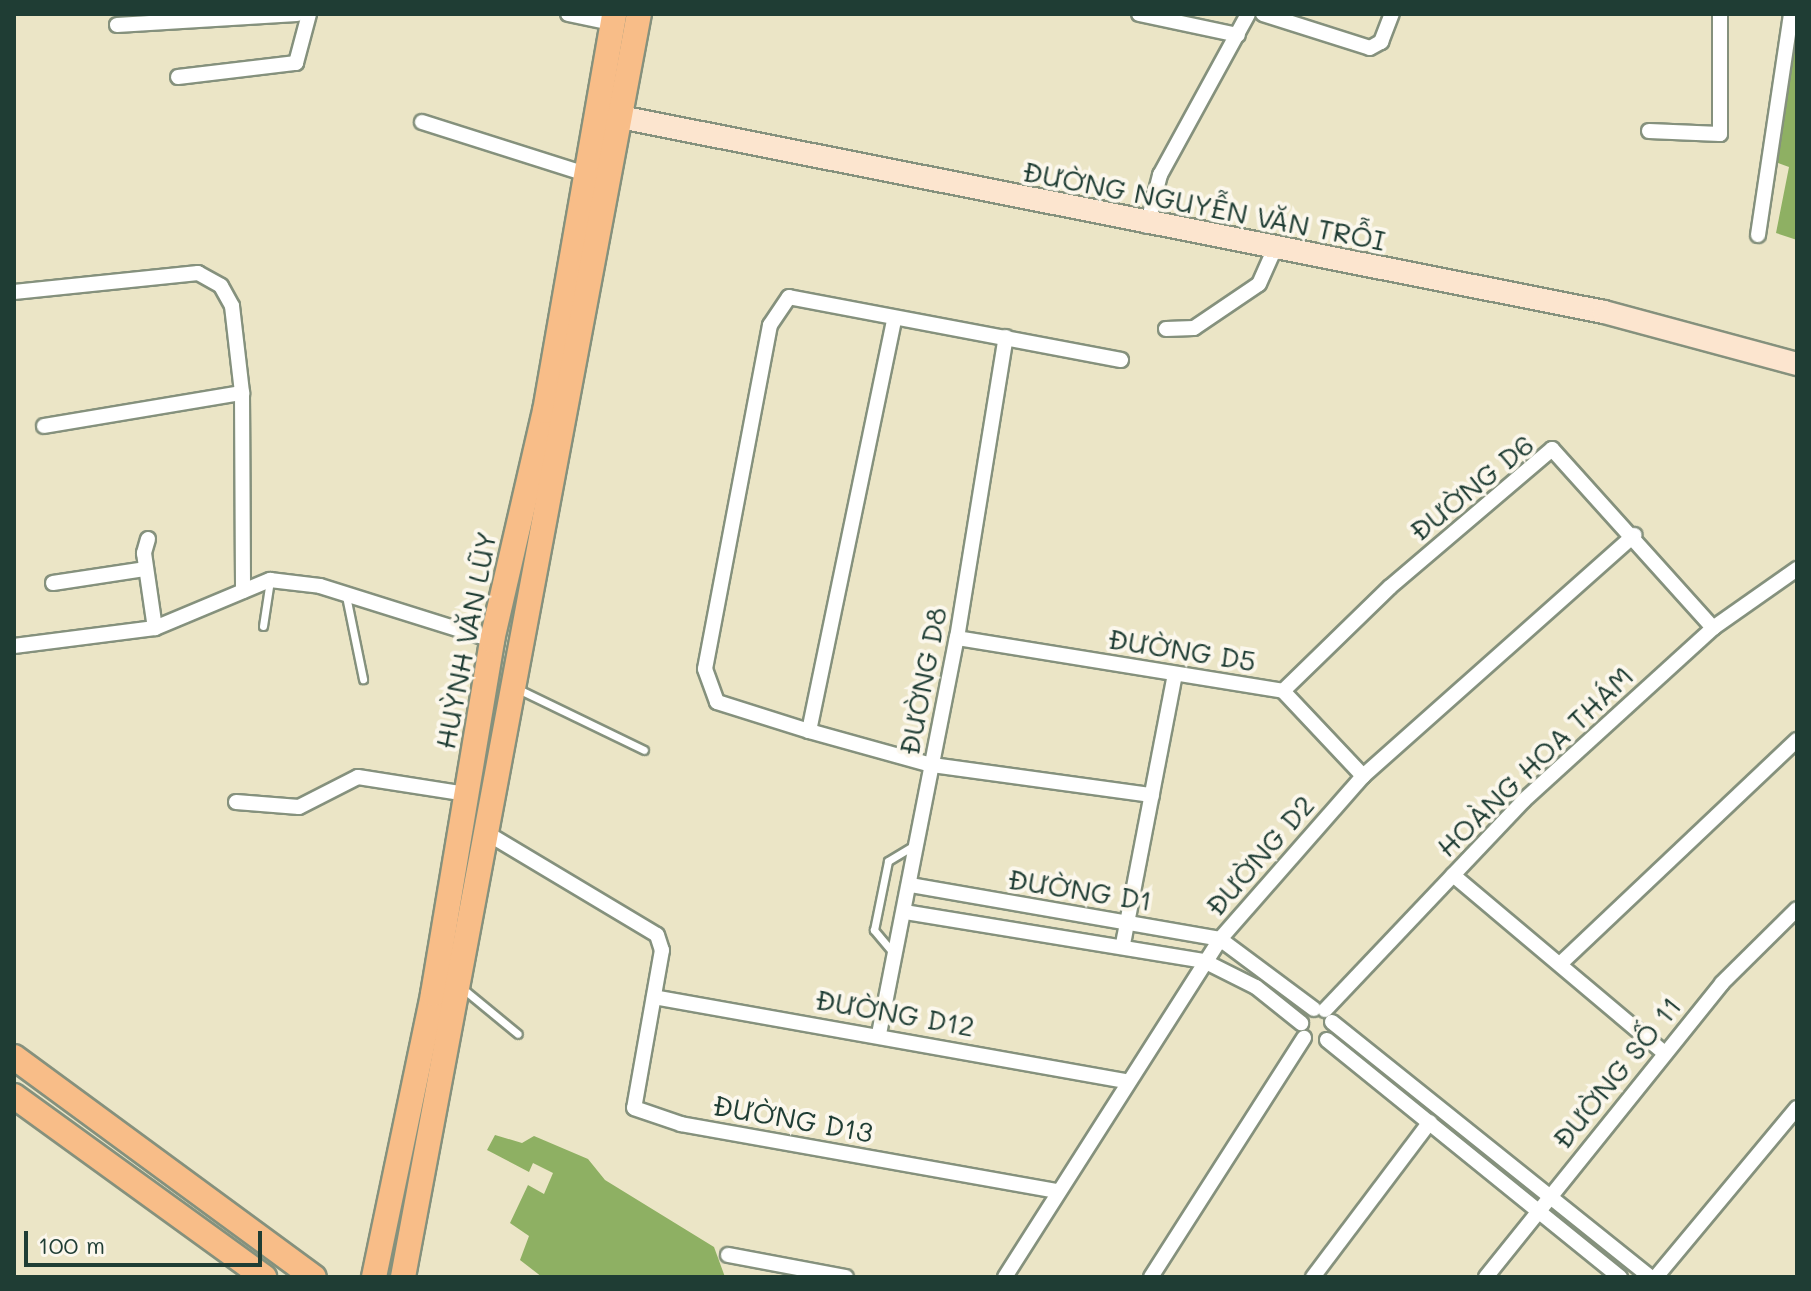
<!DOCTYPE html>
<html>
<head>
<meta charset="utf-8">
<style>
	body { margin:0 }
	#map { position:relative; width:1811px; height:1291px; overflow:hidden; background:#ebe5c6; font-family:Mali,sans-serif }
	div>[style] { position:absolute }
	.forest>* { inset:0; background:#8eb063 }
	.roads { filter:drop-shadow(2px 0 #85917d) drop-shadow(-2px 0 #85917d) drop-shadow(0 2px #85917d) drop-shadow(0 -2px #85917d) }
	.lane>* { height:7px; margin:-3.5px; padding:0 3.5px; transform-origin:3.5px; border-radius:3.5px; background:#fff }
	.street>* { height:14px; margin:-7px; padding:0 7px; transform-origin:7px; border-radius:7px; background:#fff }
	.secondary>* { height:22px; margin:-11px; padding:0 11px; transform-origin:11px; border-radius:11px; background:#fce5cf }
	.primary>* { height:24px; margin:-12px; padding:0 12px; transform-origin:12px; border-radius:12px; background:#f8bd88 }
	span { translate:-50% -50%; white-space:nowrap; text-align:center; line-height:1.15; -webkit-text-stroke:8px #fbf7ec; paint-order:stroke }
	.street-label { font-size:28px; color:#1f3d34 }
	.frame { position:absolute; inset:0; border:16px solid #1f3d34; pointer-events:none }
	.scale { position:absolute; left:24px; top:1231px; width:238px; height:36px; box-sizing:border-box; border:4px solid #1f3d34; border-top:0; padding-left:10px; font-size:24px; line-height:28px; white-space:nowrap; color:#1f3d34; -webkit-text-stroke:6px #fbf7ec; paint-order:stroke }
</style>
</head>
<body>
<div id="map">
	<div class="forest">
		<i style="clip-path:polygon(1797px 19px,1797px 240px,1776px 233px,1789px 167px,1773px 161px)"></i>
		<i style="clip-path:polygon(495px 1135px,522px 1143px,534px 1136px,588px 1159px,605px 1180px,714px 1247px,725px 1277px,542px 1277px,520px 1260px,529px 1236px,510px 1223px,528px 1185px,544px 1194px,553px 1173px,533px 1163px,529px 1172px,487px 1150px)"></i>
	</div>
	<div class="roads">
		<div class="lane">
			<i style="left:346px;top:596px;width:85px;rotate:78.4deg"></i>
			<i style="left:263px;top:626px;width:47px;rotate:-81.3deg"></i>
			<i style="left:516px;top:688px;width:142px;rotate:25.8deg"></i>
			<i style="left:895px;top:955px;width:33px;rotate:-130deg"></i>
			<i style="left:874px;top:930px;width:70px;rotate:-78.5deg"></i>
			<i style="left:888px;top:861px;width:33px;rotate:-31deg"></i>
			<i style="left:462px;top:988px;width:72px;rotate:39.4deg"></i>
		</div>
		<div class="street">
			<i style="left:568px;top:14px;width:45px;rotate:11.6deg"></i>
			<i style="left:1139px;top:14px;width:101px;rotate:12deg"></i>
			<i style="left:1263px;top:14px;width:112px;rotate:17.6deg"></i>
			<i style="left:1370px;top:48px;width:13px;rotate:-29deg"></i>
			<i style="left:1381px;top:42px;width:30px;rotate:-69deg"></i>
			<i style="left:117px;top:25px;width:180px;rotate:-3.5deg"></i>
			<i style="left:178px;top:77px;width:119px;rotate:-6.8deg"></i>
			<i style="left:296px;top:63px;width:51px;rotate:-75.1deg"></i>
			<i style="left:422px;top:122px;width:172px;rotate:17.6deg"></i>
			<i style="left:1649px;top:131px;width:71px;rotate:2.4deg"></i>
			<i style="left:1720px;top:134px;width:120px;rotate:-90deg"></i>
			<i style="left:1147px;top:226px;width:53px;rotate:-75.7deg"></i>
			<i style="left:1160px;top:175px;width:183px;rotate:-61.3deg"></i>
			<i style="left:1758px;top:235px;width:223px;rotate:-81.5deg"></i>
			<i style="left:14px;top:292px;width:185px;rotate:-5.9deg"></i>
			<i style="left:198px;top:273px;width:26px;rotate:29deg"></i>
			<i style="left:221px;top:286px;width:23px;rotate:61deg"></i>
			<i style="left:232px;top:306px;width:88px;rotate:83.4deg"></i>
			<i style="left:242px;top:393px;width:198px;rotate:89.7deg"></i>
			<i style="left:1166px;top:329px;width:28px;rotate:-2deg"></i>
			<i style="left:1194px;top:328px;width:78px;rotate:-34.1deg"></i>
			<i style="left:1259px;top:284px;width:37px;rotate:-66deg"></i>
			<i style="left:1121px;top:360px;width:338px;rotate:-169.3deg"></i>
			<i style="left:789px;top:297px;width:34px;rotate:124deg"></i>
			<i style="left:770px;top:325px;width:350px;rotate:100.7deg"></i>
			<i style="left:705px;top:669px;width:35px;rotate:70deg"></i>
			<i style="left:717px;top:702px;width:96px;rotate:17.5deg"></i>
			<i style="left:809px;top:731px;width:128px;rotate:15.5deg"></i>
			<i style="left:932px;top:765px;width:222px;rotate:7.8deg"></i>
			<i style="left:44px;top:426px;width:201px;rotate:-9.5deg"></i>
			<i style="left:148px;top:539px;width:15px;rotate:106deg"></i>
			<i style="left:144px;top:553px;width:76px;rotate:81.7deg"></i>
			<i style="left:53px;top:583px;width:94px;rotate:-8.6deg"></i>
			<i style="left:957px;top:638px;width:330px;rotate:9.2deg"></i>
			<i style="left:1283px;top:691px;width:117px;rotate:46.7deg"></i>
			<i style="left:14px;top:646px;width:142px;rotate:-7.3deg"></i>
			<i style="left:155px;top:628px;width:125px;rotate:-22.7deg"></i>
			<i style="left:270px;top:580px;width:50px;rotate:6.8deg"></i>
			<i style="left:320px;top:586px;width:180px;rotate:17.4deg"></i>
			<i style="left:1283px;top:691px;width:149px;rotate:-44.2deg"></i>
			<i style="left:1390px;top:587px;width:213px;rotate:-40.4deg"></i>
			<i style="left:1552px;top:449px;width:241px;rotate:48deg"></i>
			<i style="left:809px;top:731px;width:421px;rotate:-78.3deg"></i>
			<i style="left:236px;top:802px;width:63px;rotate:4.5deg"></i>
			<i style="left:299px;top:807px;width:66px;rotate:-27deg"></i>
			<i style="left:358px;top:777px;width:109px;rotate:8.9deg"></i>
			<i style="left:485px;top:832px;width:200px;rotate:30.9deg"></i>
			<i style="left:657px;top:935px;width:16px;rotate:72deg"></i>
			<i style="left:662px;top:950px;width:160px;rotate:100deg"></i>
			<i style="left:634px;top:1108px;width:50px;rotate:18.8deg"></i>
			<i style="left:681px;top:1124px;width:381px;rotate:10.1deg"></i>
			<i style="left:1453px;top:875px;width:275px;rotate:40.1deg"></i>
			<i style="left:911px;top:885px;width:314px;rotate:9.9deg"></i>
			<i style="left:1220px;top:939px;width:117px;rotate:36.7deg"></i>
			<i style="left:905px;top:912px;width:303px;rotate:9.3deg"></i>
			<i style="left:1204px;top:961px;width:58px;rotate:26.6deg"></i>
			<i style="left:1256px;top:987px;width:58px;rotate:38.7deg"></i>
			<i style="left:1123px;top:944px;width:275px;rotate:-79.1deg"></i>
			<i style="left:1560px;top:964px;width:326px;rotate:-43.4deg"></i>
			<i style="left:654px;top:997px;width:478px;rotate:10.1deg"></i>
			<i style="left:1325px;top:1010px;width:288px;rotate:-46.5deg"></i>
			<i style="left:1523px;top:801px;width:257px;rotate:-42.3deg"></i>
			<i style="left:1713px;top:628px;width:103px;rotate:-35.1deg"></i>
			<i style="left:1332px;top:1022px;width:408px;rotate:38.7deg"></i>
			<i style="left:879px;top:1034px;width:404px;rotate:-78.9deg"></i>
			<i style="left:957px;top:638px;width:305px;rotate:-80.8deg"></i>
			<i style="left:1327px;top:1040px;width:377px;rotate:39deg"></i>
			<i style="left:728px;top:1255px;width:120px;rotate:10.6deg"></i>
			<i style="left:1005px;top:1277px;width:401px;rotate:-57.5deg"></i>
			<i style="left:1220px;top:939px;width:217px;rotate:-48.7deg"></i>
			<i style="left:1363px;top:776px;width:363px;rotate:-41.6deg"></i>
			<i style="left:1151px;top:1277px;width:284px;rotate:-57.4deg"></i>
			<i style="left:1313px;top:1277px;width:194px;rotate:-53deg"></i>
			<i style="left:1486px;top:1277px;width:377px;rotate:-51.2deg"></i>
			<i style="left:1722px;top:983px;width:105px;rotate:-44.6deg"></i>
			<i style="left:1656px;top:1277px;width:220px;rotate:-50.2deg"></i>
		</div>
		<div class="secondary">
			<i style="left:605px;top:114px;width:1018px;rotate:11.21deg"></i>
			<i style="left:1604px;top:312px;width:200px;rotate:15.1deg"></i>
		</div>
		<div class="primary">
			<i style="left:14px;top:1057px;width:372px;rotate:36.3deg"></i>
			<i style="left:14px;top:1096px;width:309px;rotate:35.9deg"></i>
			<i style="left:374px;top:1277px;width:289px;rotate:-78.2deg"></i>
			<i style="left:433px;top:994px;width:359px;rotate:-80.5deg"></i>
			<i style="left:492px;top:640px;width:235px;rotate:-77deg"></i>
			<i style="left:545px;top:411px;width:403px;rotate:-80.1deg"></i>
			<i style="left:403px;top:1277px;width:1285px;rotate:-79.42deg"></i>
		</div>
	</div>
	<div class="street-label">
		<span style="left:1204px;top:205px;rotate:11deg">ĐƯỜNG NGUYỄN VĂN TRỖI</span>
		<span style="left:1471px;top:487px;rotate:-39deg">ĐƯỜNG D6</span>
		<span style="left:465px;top:640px;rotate:-79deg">HUỲNH VĂN LŨY</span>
		<span style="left:1182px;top:649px;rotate:9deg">ĐƯỜNG D5</span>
		<span style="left:922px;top:681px;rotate:-79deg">ĐƯỜNG D8</span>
		<span style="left:1534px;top:761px;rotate:-44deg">HOÀNG HOA THÁM</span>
		<span style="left:1259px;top:855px;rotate:-49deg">ĐƯỜNG D2</span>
		<span style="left:1080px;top:889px;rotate:9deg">ĐƯỜNG D1</span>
		<span style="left:895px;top:1012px;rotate:10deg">ĐƯỜNG D12</span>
		<span style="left:1616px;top:1072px;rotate:-51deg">ĐƯỜNG SỐ 11</span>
		<span style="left:793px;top:1118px;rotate:10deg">ĐƯỜNG D13</span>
	</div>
	<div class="frame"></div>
	<div class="scale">100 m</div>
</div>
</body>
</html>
